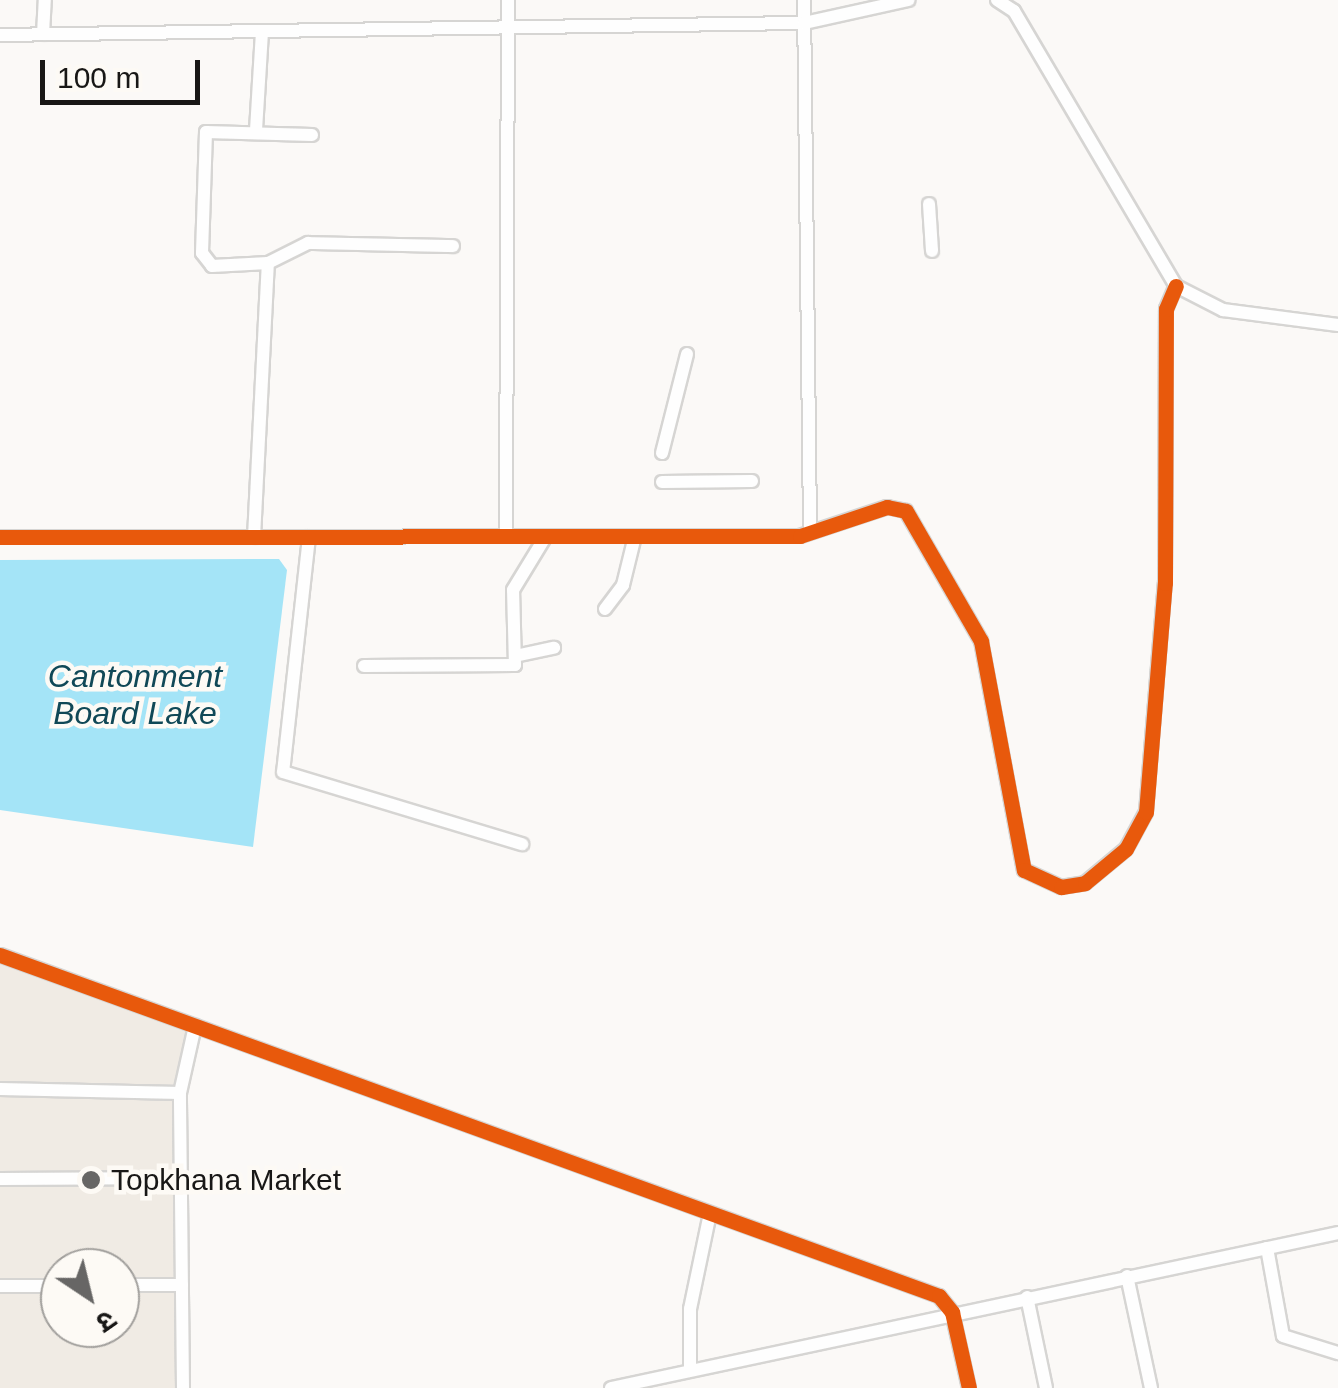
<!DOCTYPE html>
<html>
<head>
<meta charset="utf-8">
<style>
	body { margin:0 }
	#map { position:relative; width:1338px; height:1388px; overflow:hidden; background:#fbf9f7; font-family:Helvetica,"Noto Sans Devanagari",sans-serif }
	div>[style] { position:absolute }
	.built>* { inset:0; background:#f0ebe4 }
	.water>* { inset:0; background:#a4e4f7 }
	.roads { filter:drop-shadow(2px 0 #d6d5d3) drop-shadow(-2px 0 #d6d5d3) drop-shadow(0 2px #d6d5d3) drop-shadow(0 -2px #d6d5d3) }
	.minor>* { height:12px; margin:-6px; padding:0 6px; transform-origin:6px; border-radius:6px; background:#fefefe }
	.cycleway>* { height:15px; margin:-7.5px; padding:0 7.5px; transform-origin:7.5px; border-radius:7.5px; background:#e8590c }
	.dots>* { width:28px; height:28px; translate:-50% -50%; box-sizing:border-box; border:5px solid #fdfaf5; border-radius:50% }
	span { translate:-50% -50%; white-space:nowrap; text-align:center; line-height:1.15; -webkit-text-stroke:9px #fdfaf5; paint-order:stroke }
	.poi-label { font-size:30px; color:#181716 }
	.left { translate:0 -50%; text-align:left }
	.water-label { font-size:32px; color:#104857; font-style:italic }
	.north { position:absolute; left:40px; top:1248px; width:100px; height:100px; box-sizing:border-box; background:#fdfaf5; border:2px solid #a19f9c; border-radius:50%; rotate:145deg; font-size:28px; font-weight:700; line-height:40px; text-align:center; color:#181716 }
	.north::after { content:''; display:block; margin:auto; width:35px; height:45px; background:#676665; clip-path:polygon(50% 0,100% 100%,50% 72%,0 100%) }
	.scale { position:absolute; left:40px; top:60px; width:160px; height:45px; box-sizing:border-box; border:5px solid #181716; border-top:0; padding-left:12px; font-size:30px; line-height:35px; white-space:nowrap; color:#181716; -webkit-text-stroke:8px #fdfaf5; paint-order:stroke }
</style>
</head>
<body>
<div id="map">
	<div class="built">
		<i style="clip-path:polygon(evenodd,0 954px,195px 1026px,180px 1093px,183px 1388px,0 1388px,0 954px,60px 1268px,120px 1268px,120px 1328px,60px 1328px,60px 1268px)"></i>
	</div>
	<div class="water">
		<i style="clip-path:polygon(279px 559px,287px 570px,253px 847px,0 810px,0 560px)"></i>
	</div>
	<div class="roads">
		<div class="minor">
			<i style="left:804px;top:0;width:532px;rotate:89.35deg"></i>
			<i style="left:997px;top:0;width:20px;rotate:33deg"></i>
			<i style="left:1014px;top:11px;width:319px;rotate:59.5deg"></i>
			<i style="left:1176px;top:286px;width:53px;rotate:27.1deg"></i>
			<i style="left:1223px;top:310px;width:116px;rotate:7.4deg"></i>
			<i style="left:43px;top:34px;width:34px;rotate:-87deg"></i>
			<i style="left:0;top:35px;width:804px;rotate:-0.86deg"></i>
			<i style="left:804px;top:23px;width:107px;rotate:-12.4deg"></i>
			<i style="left:256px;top:130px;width:97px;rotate:-86.5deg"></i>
			<i style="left:312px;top:135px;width:106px;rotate:-178.4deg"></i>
			<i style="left:206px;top:132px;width:121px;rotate:91.9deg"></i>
			<i style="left:202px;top:253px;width:16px;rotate:52deg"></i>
			<i style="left:212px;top:266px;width:56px;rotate:-3.1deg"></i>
			<i style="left:268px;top:263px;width:45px;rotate:-26.6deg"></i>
			<i style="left:308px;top:243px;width:145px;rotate:1.2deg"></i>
			<i style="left:929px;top:204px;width:47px;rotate:86.3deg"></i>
			<i style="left:662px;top:453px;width:102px;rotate:-75.8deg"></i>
			<i style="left:662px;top:482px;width:90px;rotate:-0.6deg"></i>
			<i style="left:506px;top:536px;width:536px;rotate:-89.79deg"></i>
			<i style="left:0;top:537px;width:800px;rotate:-0.07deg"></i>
			<i style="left:800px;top:536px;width:92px;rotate:-18.4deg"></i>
			<i style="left:887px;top:507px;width:19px;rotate:12deg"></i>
			<i style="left:906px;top:511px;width:150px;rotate:60deg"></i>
			<i style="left:981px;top:641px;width:233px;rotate:79.4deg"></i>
			<i style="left:1024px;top:870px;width:41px;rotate:24.7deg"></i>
			<i style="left:1061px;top:887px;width:24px;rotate:-9deg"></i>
			<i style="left:1085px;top:883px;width:53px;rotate:-39.7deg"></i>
			<i style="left:1126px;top:849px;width:42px;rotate:-61.6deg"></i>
			<i style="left:1146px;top:812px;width:230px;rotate:-85.3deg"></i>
			<i style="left:1165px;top:583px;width:274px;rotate:-89.8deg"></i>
			<i style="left:1166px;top:309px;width:25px;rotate:-67deg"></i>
			<i style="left:254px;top:537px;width:274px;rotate:-87.1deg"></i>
			<i style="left:309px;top:537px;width:236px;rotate:96.3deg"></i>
			<i style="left:283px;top:772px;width:250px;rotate:16.8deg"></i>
			<i style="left:605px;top:609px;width:30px;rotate:-53deg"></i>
			<i style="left:623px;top:585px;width:50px;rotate:-76.2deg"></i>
			<i style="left:515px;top:656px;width:40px;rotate:-12deg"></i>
			<i style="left:364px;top:666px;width:151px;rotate:-0.4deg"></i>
			<i style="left:515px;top:665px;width:75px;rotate:-91.5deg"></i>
			<i style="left:513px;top:590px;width:63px;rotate:-58.6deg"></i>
			<i style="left:0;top:955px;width:999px;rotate:19.96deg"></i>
			<i style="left:939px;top:1296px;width:21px;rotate:51deg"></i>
			<i style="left:952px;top:1312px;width:78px;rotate:77.4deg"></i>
			<i style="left:0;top:1089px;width:180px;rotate:1.3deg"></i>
			<i style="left:0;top:1179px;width:181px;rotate:-0.3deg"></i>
			<i style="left:1267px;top:1248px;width:89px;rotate:79.7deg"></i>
			<i style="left:1283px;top:1336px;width:58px;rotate:17.2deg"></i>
			<i style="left:1127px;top:1276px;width:115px;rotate:77.9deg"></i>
			<i style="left:120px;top:1285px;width:62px"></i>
			<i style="left:0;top:1286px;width:60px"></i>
			<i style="left:1027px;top:1297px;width:93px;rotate:78.2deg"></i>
			<i style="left:690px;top:1370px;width:61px;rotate:-90deg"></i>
			<i style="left:690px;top:1309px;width:93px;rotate:-78.2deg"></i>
			<i style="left:183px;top:1388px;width:295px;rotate:-90.6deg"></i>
			<i style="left:180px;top:1093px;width:69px;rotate:-77.4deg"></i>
			<i style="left:611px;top:1388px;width:743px;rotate:-12.04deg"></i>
		</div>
	</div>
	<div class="cycleway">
		<i style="left:0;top:537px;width:800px;rotate:-0.07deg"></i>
		<i style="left:800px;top:536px;width:92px;rotate:-18.4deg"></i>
		<i style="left:887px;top:507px;width:19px;rotate:12deg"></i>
		<i style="left:906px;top:511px;width:150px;rotate:60deg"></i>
		<i style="left:981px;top:641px;width:233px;rotate:79.4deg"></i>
		<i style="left:1024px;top:870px;width:41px;rotate:24.7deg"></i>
		<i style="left:1061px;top:887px;width:24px;rotate:-9deg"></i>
		<i style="left:1085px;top:883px;width:53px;rotate:-39.7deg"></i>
		<i style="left:1126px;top:849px;width:42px;rotate:-61.6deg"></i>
		<i style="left:1146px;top:812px;width:230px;rotate:-85.3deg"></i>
		<i style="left:1165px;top:583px;width:274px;rotate:-89.8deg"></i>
		<i style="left:1166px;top:309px;width:25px;rotate:-67deg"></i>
		<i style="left:0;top:955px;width:999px;rotate:19.96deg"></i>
		<i style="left:939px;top:1296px;width:21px;rotate:51deg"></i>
		<i style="left:952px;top:1312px;width:78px;rotate:77.4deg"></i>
	</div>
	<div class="dots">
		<i style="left:91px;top:1180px;background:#676665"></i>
	</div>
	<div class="poi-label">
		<span class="left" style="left:111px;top:1180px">Topkhana Market</span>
	</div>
	<div class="water-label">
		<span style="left:135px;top:695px">Cantonment<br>Board Lake</span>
	</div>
	<div class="north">उ</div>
	<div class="scale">100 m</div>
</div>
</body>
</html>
